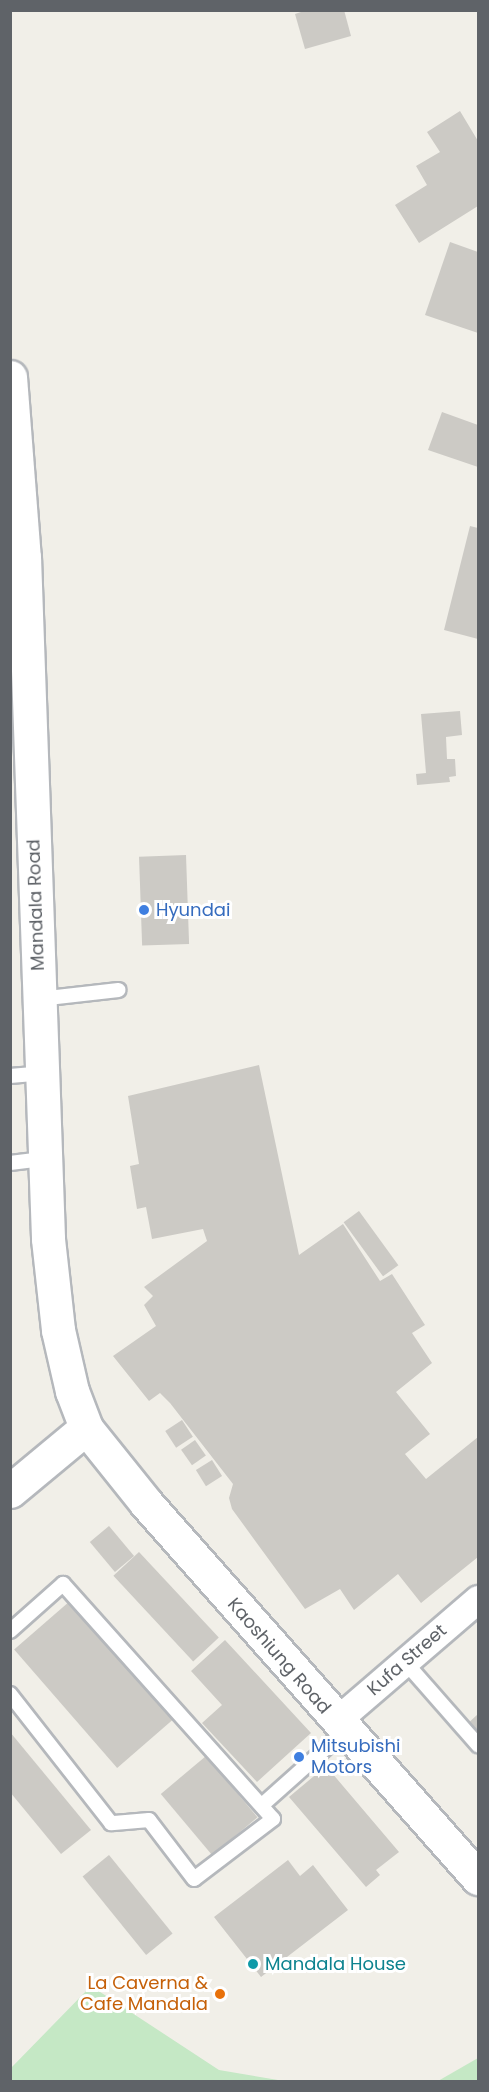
<!DOCTYPE html>
<html>
<head>
<meta charset="utf-8">
<style>
	body { margin:0 }
	#map { position:relative; width:489px; height:2092px; overflow:hidden; background:#f1efe8; font-family:Poppins,sans-serif }
	div>[style] { position:absolute }
	.green>* { inset:0; background:#c5e8c5 }
	.building>* { inset:0; background:#cccac5; transform-origin:0 0 }
	.roads { filter:drop-shadow(2px 0 #b5b8bc) drop-shadow(-2px 0 #b5b8bc) drop-shadow(0 2px #b5b8bc) drop-shadow(0 -2px #b5b8bc) }
	.lane>* { height:14px; margin:-7px; padding:0 7px; transform-origin:7px; border-radius:7px; background:#fff }
	.street>* { height:27px; margin:-13.5px; padding:0 13.5px; transform-origin:13.5px; border-radius:13.5px; background:#fff }
	.secondary>* { height:33px; margin:-16.5px; padding:0 16.5px; transform-origin:16.5px; border-radius:16.5px; background:#fff }
	.dots>* { width:16px; height:16px; translate:-50% -50%; box-sizing:border-box; border:3px solid #fff; border-radius:50% }
	span { translate:-50% -50%; white-space:nowrap; text-align:center; line-height:1.15; -webkit-text-stroke:6px #fff; paint-order:stroke }
	.street-label { font-size:18px; color:#5f6368 }
	.shop-label { font-size:18px; color:#366cbe }
	.left { translate:0 -50%; text-align:left }
	.culture-label { font-size:18px; color:#0d838f }
	.food-label { font-size:18px; color:#c56008 }
	.right { translate:-100% -50%; text-align:right }
	.frame { position:absolute; inset:0; border:12px solid #5f6368; pointer-events:none }
</style>
</head>
<body>
<div id="map">
	<div class="green">
		<i style="clip-path:polygon(91px 1986px,219px 2070px,284px 2081px,11px 2081px,11px 2068px)"></i>
		<i style="clip-path:polygon(478px 2058px,478px 2081px,438px 2081px)"></i>
	</div>
	<div class="building">
		<i style="clip-path:polygon(307px 10px,344px 10px,351px 36px,305px 49px,295px 14px)"></i>
		<i style="clip-path:polygon(460px 111px,478px 141px,478px 206px,419px 243px,395px 205px,427px 185px,416px 166px,440px 152px,427px 132px)"></i>
		<i style="clip-path:polygon(450px 242px,478px 252px,478px 333px,425px 315px)"></i>
		<i style="clip-path:polygon(442px 412px,478px 425px,478px 467px,428px 450px)"></i>
		<i style="clip-path:polygon(470px 526px,478px 528px,478px 639px,444px 630px)"></i>
		<i style="clip-path:polygon(460px 711px,462px 735px,446px 737px,447px 759px,455px 759px,456px 776px,449px 777px,450px 782px,417px 785px,416px 774px,426px 773px,421px 714px)"></i>
		<i style="left:186px;top:855px;width:89px;height:47px;rotate:88deg"></i>
		<i style="clip-path:polygon(259px 1065px,299px 1255px,343px 1224px,380px 1281px,392px 1274px,425px 1325px,412px 1333px,432px 1363px,396px 1392px,430px 1434px,405px 1454px,426px 1479px,478px 1437px,478px 1557px,421px 1603px,398px 1574px,354px 1610px,340px 1589px,305px 1609px,232px 1509px,229px 1498px,233px 1484px,170px 1403px,160px 1393px,149px 1401px,113px 1356px,156px 1326px,144px 1305px,153px 1296px,144px 1287px,207px 1241px,203px 1229px,152px 1239px,146px 1207px,137px 1209px,130px 1166px,139px 1164px,128px 1096px)"></i>
		<i style="left:359px;top:1211px;width:67px;height:19px;rotate:54deg"></i>
		<i style="left:182px;top:1420px;width:20px;height:20px;rotate:57deg"></i>
		<i style="left:195px;top:1440px;width:19px;height:17px;rotate:55deg"></i>
		<i style="left:212px;top:1460px;width:19px;height:19px;rotate:58deg"></i>
		<i style="left:109px;top:1526px;width:39px;height:25px;rotate:50deg"></i>
		<i style="left:139px;top:1552px;width:117px;height:35px;rotate:47deg"></i>
		<i style="left:70px;top:1601px;width:157px;height:74px;rotate:49deg"></i>
		<i style="clip-path:polygon(225px 1640px,311px 1733px,257px 1782px,202px 1723px,222px 1705px,191px 1671px)"></i>
		<i style="clip-path:polygon(478px 1714px,478px 1741px,465px 1726px)"></i>
		<i style="clip-path:polygon(10px 1732px,91px 1830px,61px 1854px,10px 1792px)"></i>
		<i style="left:206px;top:1756px;width:80px;height:59px;rotate:50deg"></i>
		<i style="clip-path:polygon(326px 1766px,399px 1852px,376px 1870px,380px 1875px,366px 1887px,289px 1797px)"></i>
		<i style="left:109px;top:1855px;width:101px;height:34px;rotate:51deg"></i>
		<i style="clip-path:polygon(288px 1860px,300px 1876px,313px 1865px,348px 1910px,261px 1977px,214px 1917px)"></i>
	</div>
	<div class="roads">
		<div class="lane">
			<i style="left:39px;top:999px;width:80px;rotate:-6.5deg"></i>
			<i style="left:10px;top:1076px;width:32px;rotate:-5deg"></i>
			<i style="left:10px;top:1163px;width:35px;rotate:-7deg"></i>
			<i style="left:10px;top:1631px;width:71px;rotate:-41.6deg"></i>
			<i style="left:63px;top:1584px;width:315px;rotate:48.2deg"></i>
			<i style="left:273px;top:1819px;width:99px;rotate:142.8deg"></i>
			<i style="left:194px;top:1879px;width:74px;rotate:-127.3deg"></i>
			<i style="left:149px;top:1820px;width:38px;rotate:175deg"></i>
			<i style="left:111px;top:1823px;width:164px;rotate:-128.1deg"></i>
			<i style="left:405px;top:1662px;width:111px;rotate:48.7deg"></i>
			<i style="left:262px;top:1805px;width:111px;rotate:-41.7deg"></i>
		</div>
		<div class="street">
			<i style="left:336px;top:1721px;width:187px;rotate:-40.7deg"></i>
		</div>
		<div class="secondary">
			<i style="left:10px;top:377px;width:181px;rotate:85.6deg"></i>
			<i style="left:24px;top:557px;width:682px;rotate:87.98deg"></i>
			<i style="left:48px;top:1239px;width:92px;rotate:83.7deg"></i>
			<i style="left:58px;top:1330px;width:63px;rotate:77.1deg"></i>
			<i style="left:72px;top:1391px;width:40px;rotate:69deg"></i>
			<i style="left:86px;top:1428px;width:96px;rotate:51.3deg"></i>
			<i style="left:146px;top:1503px;width:501px;rotate:48.48deg"></i>
			<i style="left:10px;top:1491px;width:99px;rotate:-39.7deg"></i>
		</div>
	</div>
	<div class="dots">
		<i style="left:144px;top:910px;background:#3f7fe0"></i>
		<i style="left:299px;top:1757px;background:#3f7fe0"></i>
		<i style="left:253px;top:1964px;background:#0f9aa8"></i>
		<i style="left:220px;top:1994px;background:#e8710a"></i>
	</div>
	<div class="street-label">
		<span style="left:36px;top:905px;rotate:-92deg">Mandala Road</span>
		<span style="left:279px;top:1656px;rotate:49deg">Kaoshiung Road</span>
		<span style="left:407px;top:1660px;rotate:-41deg">Kufa Street</span>
	</div>
	<div class="shop-label">
		<span class="left" style="left:156px;top:910px">Hyundai</span>
		<span class="left" style="left:311px;top:1757px">Mitsubishi<br>Motors</span>
	</div>
	<div class="culture-label">
		<span class="left" style="left:265px;top:1964px">Mandala House</span>
	</div>
	<div class="food-label">
		<span class="right" style="left:208px;top:1994px">La Caverna &amp;<br>Cafe Mandala</span>
	</div>
	<div class="frame"></div>
</div>
</body>
</html>
